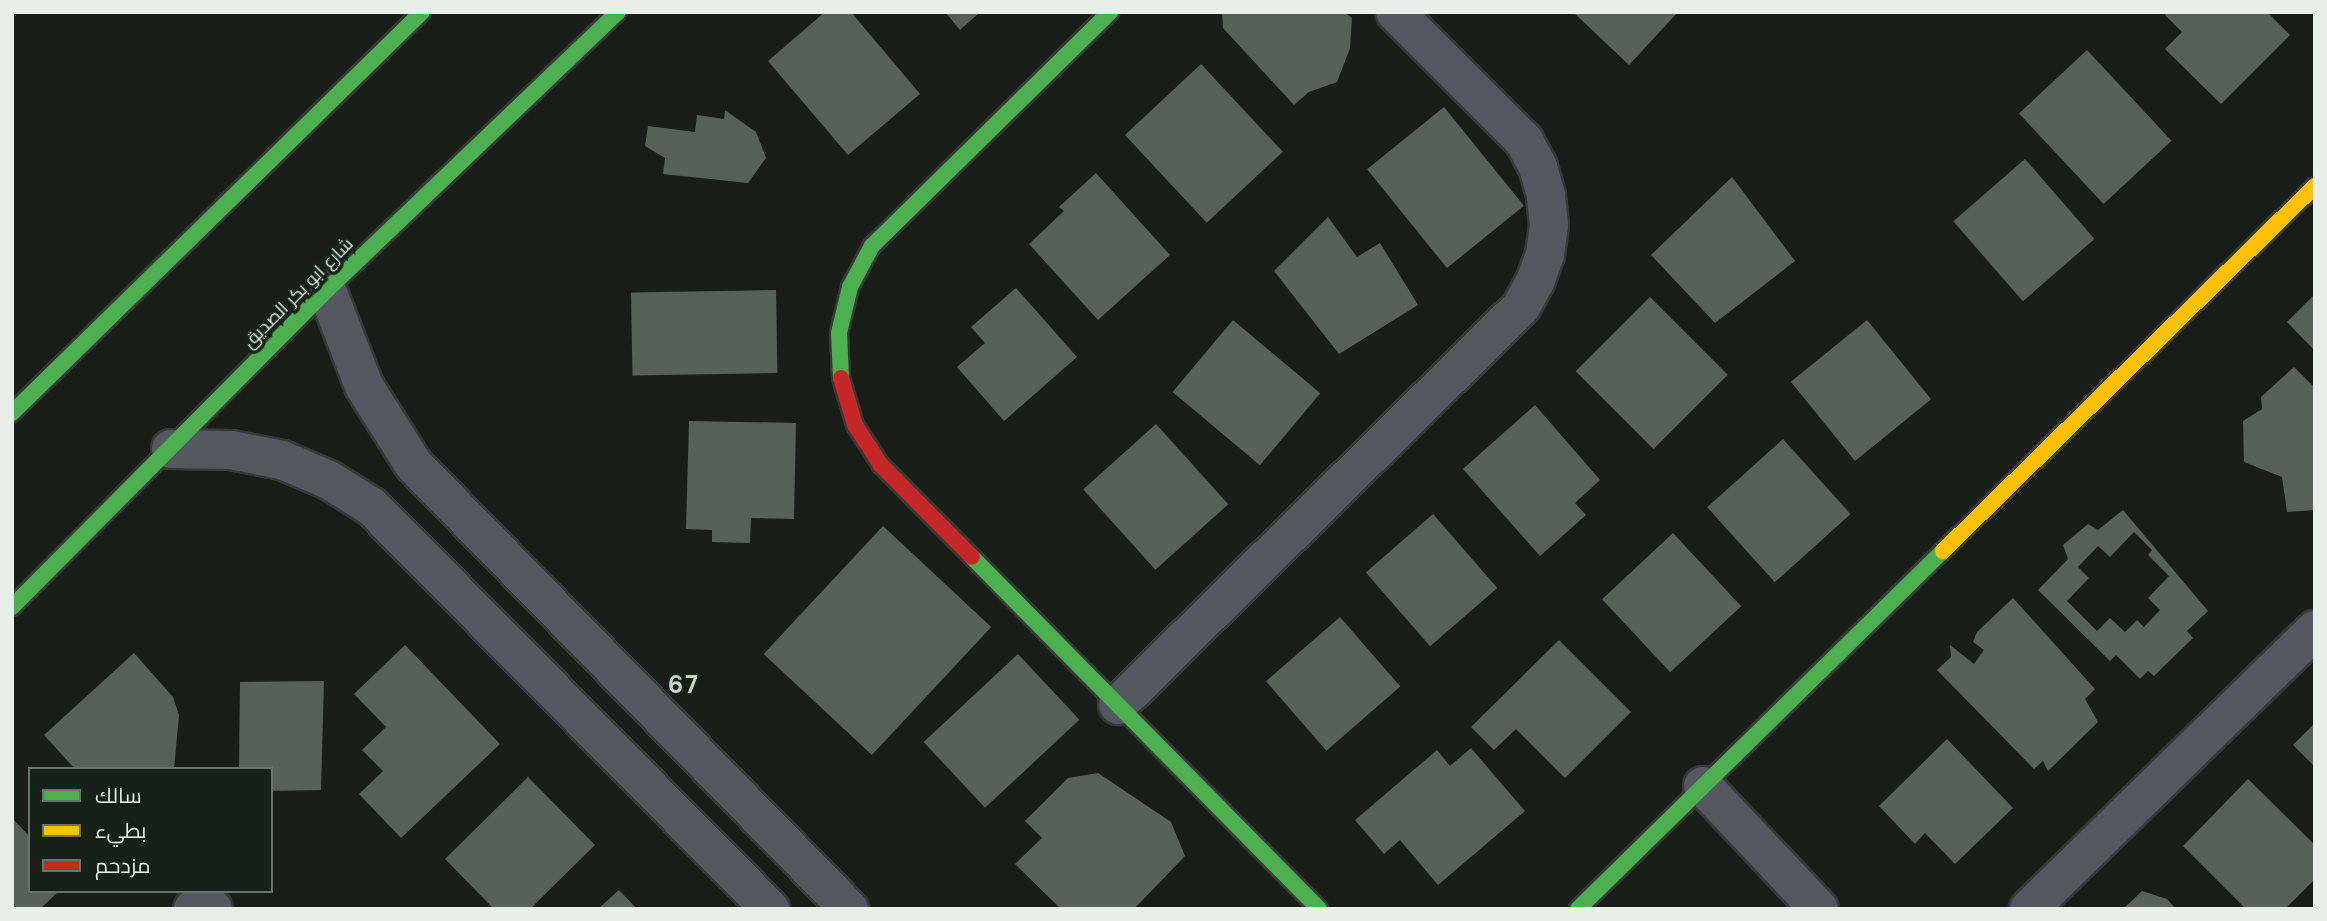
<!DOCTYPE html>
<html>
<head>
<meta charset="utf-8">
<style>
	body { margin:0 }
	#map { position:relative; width:2327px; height:921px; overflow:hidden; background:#191e19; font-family:"DM Sans",Cairo,sans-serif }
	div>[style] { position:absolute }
	.building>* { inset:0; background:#576158; transform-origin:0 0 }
	.roads { filter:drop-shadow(2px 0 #373a37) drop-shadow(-2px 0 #373a37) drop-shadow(0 2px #373a37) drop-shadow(0 -2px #373a37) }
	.street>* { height:38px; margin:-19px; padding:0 19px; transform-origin:19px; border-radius:19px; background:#555860 }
	.fast>* { height:16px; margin:-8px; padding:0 8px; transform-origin:8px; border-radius:8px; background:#4caf50 }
	.slow>* { height:16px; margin:-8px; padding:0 8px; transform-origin:8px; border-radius:8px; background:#ffc107 }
	.jam>* { height:16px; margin:-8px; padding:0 8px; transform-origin:8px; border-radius:8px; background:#c62828 }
	span { translate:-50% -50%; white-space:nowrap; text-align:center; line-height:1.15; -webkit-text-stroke:7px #162117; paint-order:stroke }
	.street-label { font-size:18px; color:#e8efe8 }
	.district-label { font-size:24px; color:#c7d6c8; font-weight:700; letter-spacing:2px }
	.frame { position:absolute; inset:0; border:14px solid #e8efe8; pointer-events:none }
	.legend { position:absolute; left:28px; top:767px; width:245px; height:126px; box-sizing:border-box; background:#162117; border:2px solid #6a736b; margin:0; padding:9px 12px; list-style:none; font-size:21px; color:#e8efe8 }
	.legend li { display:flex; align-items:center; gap:14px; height:35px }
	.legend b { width:35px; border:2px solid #6a736b }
</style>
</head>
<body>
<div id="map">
	<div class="building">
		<i style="clip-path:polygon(825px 12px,851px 12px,920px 94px,848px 155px,768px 61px)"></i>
		<i style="clip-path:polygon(945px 12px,980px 12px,960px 30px)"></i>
		<i style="clip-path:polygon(1222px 12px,1344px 12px,1352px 18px,1350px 48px,1337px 82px,1309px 92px,1294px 105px,1223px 28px)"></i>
		<i style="clip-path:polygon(1573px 12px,1678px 12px,1629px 65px)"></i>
		<i style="clip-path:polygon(2168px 12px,2267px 12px,2290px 35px,2221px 104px,2165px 49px,2182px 32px,2165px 15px)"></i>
		<i style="left:2087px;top:50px;width:124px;height:93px;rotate:47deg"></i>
		<i style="left:1201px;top:64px;width:120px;height:104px;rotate:47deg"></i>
		<i style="left:1444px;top:107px;width:127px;height:99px;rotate:51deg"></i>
		<i style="clip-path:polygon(725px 110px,756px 132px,766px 158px,748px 183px,663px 174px,665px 158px,645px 146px,648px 126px,695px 132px,697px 115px,724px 119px)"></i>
		<i style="left:2025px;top:159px;width:106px;height:95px;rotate:49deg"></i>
		<i style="clip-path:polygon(1096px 173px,1170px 255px,1098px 320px,1029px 244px,1064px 211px,1059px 207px)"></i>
		<i style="clip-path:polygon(1732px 177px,1795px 261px,1715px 323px,1651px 255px)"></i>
		<i style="clip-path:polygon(1328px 217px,1357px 257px,1380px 243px,1418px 305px,1339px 354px,1274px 271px)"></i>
		<i style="clip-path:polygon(1016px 288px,1077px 357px,1004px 421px,957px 367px,985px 343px,971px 327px)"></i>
		<i style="left:776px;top:290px;width:83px;height:145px;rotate:89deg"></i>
		<i style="clip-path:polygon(2315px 294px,2315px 351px,2287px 322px)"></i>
		<i style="left:1650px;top:297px;width:110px;height:105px;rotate:45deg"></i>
		<i style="left:1233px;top:320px;width:114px;height:94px;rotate:40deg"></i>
		<i style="left:1867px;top:320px;width:102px;height:98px;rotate:51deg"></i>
		<i style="clip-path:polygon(2294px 367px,2315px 388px,2315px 510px,2287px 512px,2282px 477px,2244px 462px,2243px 421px,2262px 409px,2261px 397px)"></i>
		<i style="clip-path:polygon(1535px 405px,1600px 480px,1575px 503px,1586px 515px,1540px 556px,1463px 469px)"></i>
		<i style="clip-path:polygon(689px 421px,796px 423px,794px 519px,751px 518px,750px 543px,712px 542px,712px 530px,686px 529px)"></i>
		<i style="left:1156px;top:424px;width:108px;height:98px;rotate:48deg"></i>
		<i style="left:1783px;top:439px;width:101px;height:102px;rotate:48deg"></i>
		<i style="clip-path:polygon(evenodd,2123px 510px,2208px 611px,2187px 631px,2193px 638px,2154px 676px,2148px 671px,2140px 679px,2116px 655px,2110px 661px,2038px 590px,2068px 559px,2063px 545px,2088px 524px,2098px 530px,2123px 510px,2134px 532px,2152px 550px,2148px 555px,2169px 576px,2148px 598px,2160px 610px,2144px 627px,2137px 620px,2125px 632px,2110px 618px,2097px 631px,2067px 601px,2089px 578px,2078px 567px,2098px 546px,2110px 557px,2134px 532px)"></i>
		<i style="left:1433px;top:514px;width:98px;height:89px;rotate:49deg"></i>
		<i style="left:883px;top:526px;width:148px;height:175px;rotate:43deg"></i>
		<i style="left:1673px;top:533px;width:100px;height:97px;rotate:47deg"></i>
		<i style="clip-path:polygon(2013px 598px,2095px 689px,2085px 699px,2098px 722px,2048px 771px,2043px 761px,2034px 769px,1937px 670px,1951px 657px,1950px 645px,1974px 664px,1984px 650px,1973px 642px,1977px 632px)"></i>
		<i style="left:1340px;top:617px;width:92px;height:98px;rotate:49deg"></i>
		<i style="clip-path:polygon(1559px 640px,1631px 712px,1565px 778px,1516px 729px,1494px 750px,1471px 727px)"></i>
		<i style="clip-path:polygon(405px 645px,500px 744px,401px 838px,359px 794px,383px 771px,362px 750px,386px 727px,354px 694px)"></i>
		<i style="clip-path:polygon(134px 653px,173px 697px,179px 715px,174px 769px,75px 769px,44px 735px)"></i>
		<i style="left:1018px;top:654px;width:90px;height:129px;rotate:47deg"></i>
		<i style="clip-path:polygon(324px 681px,321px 790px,271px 791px,271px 769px,239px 769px,240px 682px)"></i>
		<i style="clip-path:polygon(2315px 723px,2315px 767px,2293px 745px)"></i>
		<i style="clip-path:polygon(1947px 739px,2013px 808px,1955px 864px,1925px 833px,1915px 844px,1879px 806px)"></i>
		<i style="clip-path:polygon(1471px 748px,1525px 811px,1438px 885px,1400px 840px,1384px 854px,1355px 820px,1437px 750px,1450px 766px)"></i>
		<i style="clip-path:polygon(1098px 773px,1171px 822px,1185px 856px,1134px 909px,1061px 909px,1015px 864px,1042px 838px,1025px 821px,1068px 778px)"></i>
		<i style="clip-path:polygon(528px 777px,595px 845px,530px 909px,494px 909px,445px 859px)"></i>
		<i style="clip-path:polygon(2248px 779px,2315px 845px,2315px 879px,2285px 909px,2246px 909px,2183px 846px)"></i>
		<i style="clip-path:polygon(12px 818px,30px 837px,30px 891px,59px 891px,40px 909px,12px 909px)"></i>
		<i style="clip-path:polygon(619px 890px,637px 909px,598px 909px)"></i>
		<i style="clip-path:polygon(2142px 891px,2167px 899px,2176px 909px,2123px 909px)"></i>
	</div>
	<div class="roads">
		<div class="street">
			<i style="left:327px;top:290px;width:103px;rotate:68.9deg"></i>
			<i style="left:364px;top:386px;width:93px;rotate:57.7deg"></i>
			<i style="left:414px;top:465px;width:622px;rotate:45.59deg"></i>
			<i style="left:171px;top:449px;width:60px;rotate:1deg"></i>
			<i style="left:231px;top:450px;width:52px;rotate:11.1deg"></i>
			<i style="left:282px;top:460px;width:51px;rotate:23.1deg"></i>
			<i style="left:329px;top:480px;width:51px;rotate:32.1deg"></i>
			<i style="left:372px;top:507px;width:566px;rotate:45.29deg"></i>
			<i style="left:1118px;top:705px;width:566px;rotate:-44.64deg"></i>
			<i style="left:1521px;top:307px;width:29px;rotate:-61deg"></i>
			<i style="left:1535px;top:282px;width:30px;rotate:-70deg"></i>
			<i style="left:1545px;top:254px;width:29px;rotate:-82deg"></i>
			<i style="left:1549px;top:225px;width:30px;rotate:-96deg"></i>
			<i style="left:1546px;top:195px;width:29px;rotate:-106deg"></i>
			<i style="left:1538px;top:167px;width:30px;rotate:-118deg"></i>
			<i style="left:1524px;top:141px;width:182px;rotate:-135deg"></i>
			<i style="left:1703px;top:786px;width:169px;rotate:46.7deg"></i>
			<i style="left:193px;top:909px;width:20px"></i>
			<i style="left:2029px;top:909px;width:400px;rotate:-44.3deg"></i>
		</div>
		<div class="fast">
			<i style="left:841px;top:378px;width:45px;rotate:-92.5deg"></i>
			<i style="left:839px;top:333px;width:47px;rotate:-76.6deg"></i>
			<i style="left:850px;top:287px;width:47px;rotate:-61.8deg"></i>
			<i style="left:872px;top:246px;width:334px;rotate:-44.5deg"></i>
			<i style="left:12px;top:413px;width:573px;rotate:-44.36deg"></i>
			<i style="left:972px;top:557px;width:494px;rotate:45.4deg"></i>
			<i style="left:12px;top:607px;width:447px;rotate:-45.2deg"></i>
			<i style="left:327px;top:290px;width:402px;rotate:-43.7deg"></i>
			<i style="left:1578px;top:909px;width:511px;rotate:-44.45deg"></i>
		</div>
		<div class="slow">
			<i style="left:1943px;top:551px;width:521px;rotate:-44.46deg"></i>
		</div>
		<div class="jam">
			<i style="left:841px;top:378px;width:49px;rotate:73.4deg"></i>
			<i style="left:855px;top:425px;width:48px;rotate:57deg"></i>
			<i style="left:881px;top:465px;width:129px;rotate:45.3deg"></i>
		</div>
	</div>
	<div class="street-label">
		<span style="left:298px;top:293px;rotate:-45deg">شارع ابو بكر الصديق</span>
	</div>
	<div class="district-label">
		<span style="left:684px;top:685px">67</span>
	</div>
	<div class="frame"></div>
	<ul class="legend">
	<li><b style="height:9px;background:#4caf50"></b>سالك</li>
	<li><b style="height:9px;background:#ffc107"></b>بطيء</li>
	<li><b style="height:9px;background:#c62828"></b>مزدحم</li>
	</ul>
</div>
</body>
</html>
